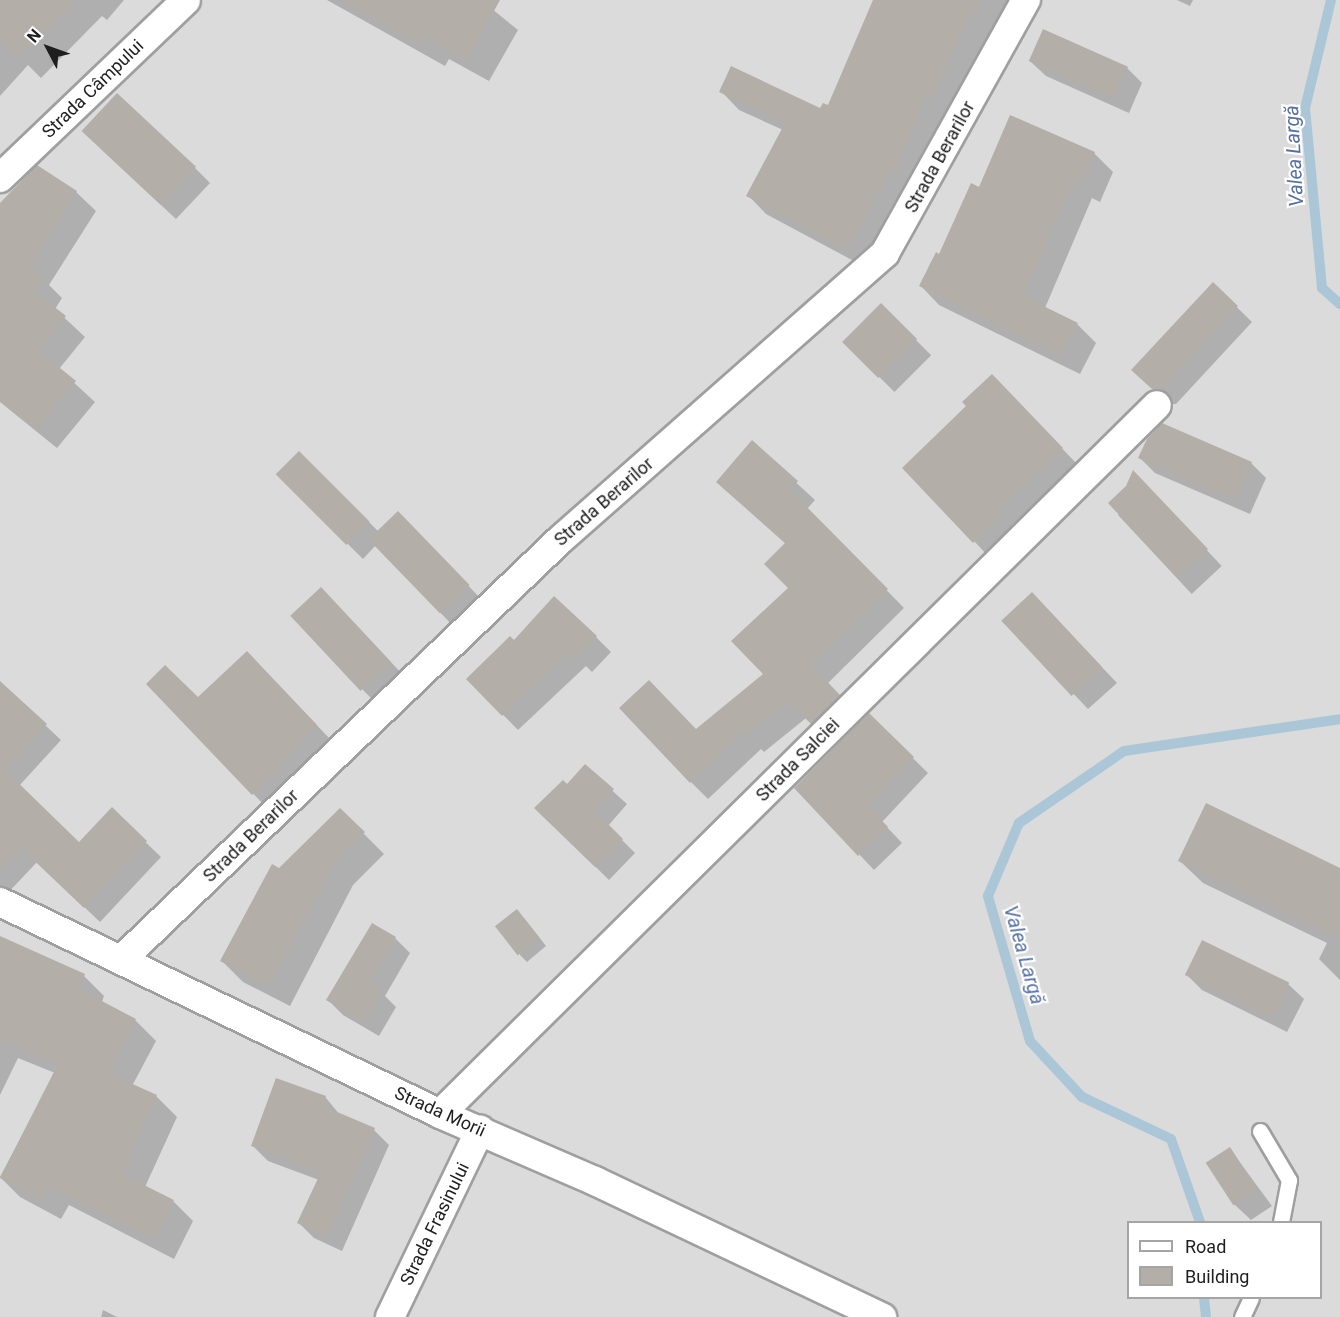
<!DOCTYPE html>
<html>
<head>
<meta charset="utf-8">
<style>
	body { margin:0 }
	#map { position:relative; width:1340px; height:1317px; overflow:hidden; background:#eeece5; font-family:Roboto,sans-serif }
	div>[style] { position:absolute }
	.residential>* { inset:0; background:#dcdbdb }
	.shadow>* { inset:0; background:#0003; transform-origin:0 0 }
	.stream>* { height:10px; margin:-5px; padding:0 5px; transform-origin:5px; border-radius:5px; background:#abc7d7 }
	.building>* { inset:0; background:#b3aea8; transform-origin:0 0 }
	.roads { filter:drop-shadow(2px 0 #9f9f9f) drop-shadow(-2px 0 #9f9f9f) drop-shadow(0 2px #9f9f9f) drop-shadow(0 -2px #9f9f9f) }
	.lane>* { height:15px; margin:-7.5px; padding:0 7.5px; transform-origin:7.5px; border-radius:7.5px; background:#fff }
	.street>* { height:28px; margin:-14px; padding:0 14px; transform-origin:14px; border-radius:14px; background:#fff }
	span { translate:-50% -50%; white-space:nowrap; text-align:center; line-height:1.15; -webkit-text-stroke:4.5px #fff; paint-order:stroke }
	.street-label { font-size:18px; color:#1e1e1e }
	.water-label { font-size:20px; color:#5571a3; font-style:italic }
	.legend { position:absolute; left:1127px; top:1221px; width:195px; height:78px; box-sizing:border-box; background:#fff; border:2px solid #a5a5a5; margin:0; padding:8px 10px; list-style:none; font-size:18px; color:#1e1e1e }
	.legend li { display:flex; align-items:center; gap:12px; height:30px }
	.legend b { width:30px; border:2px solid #a5a5a5 }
	.north { position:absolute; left:18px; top:18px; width:60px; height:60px; -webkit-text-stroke:4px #fff; paint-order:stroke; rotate:311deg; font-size:16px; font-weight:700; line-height:24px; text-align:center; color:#1e1e1e }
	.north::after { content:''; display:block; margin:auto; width:21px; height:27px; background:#1e1e1e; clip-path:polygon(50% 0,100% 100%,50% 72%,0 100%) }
</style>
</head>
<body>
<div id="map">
	<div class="residential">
		<i style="clip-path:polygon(evenodd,0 0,1340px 0,1340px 1317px,0 1317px,0 0,1128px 1222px,1320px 1222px,1320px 1298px,1128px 1298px,1128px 1222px)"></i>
	</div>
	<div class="shadow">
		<i style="clip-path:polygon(0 0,124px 0,107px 20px,102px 16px,41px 78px,28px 65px,0 96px)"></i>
		<i style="clip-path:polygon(327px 0,481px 0,518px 30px,489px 81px,449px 59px,445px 66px)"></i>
		<i style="clip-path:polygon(875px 0,1009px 0,979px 52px,950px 117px,945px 115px,912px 190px,865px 267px,766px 214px,748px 195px,783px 130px,739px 110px,721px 91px,821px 110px,829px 107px)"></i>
		<i style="clip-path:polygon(1177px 0,1193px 0,1190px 6px)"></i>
		<i style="clip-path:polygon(1030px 61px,1127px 68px,1142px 83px,1129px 113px,1046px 76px)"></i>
		<i style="clip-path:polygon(99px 147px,195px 168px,210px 183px,176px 219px)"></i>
		<i style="clip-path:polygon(1094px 153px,1113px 172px,1100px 202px,1092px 198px,1045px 308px,1077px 324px,1096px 343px,1080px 374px,939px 305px,921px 286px,979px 189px)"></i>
		<i style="clip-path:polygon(37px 167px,76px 192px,96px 211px,49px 285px,62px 298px,55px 309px,85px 337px,59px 369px,95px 402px,57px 448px,0 402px,0 204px)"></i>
		<i style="clip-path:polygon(1213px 284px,1252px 322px,1176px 404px,1169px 404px,1134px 370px)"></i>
		<i style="left:881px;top:305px;width:71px;height:52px;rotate:45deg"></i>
		<i style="clip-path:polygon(1007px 391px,1077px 464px,1012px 525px,1016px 530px,989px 557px,974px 541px)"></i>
		<i style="clip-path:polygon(752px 442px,815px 500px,807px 509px,904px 608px,828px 683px,856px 714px,829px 741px,806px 718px,764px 752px,761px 749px,708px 799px,691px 782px,696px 730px,765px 674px,790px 588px,786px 544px,718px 482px)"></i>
		<i style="clip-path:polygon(299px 453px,378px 531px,413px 528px,483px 601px,455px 628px,376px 545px,363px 559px,277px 474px)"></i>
		<i style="clip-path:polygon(1140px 458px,1251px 463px,1266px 478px,1250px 514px,1155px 473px)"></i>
		<i style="left:1148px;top:487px;width:108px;height:41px;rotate:47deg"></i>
		<i style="clip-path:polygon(336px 604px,406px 678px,378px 705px,363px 690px)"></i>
		<i style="clip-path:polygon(1047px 609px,1117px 683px,1088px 709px,1004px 621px)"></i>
		<i style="clip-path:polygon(596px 637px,611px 652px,592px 672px,586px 666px,518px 730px,468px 679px,514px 642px)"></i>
		<i style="clip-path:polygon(261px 667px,331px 740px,267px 808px,148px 684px,198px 699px)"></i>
		<i style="clip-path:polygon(0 683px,61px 740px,19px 786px,79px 844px,112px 810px,161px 857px,100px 922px,37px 862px,5px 896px,0 892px)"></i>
		<i style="clip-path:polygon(869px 715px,928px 773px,882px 822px,902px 843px,874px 870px,859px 854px)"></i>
		<i style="clip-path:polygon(585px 766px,627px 804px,608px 826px,635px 853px,609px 880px,536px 808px,567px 786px)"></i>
		<i style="clip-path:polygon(340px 810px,384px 854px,353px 885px,290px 1006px,243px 982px,222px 961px,280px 870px)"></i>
		<i style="clip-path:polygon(1180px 861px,1340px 870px,1340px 980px,1319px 959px,1327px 943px,1203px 883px)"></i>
		<i style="clip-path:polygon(524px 918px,546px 946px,527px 962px,520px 955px)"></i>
		<i style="clip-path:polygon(0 938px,84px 976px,104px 996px,102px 1002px,136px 1021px,156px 1041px,132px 1086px,156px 1096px,177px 1117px,145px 1187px,173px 1201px,193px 1221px,174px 1259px,69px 1205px,61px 1219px,20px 1197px,0 1177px,55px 1073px,18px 1058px,0 1095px)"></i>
		<i style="clip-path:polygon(395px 938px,410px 953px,385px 996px,396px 1007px,379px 1036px,343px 1015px,327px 999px)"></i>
		<i style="clip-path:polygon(1203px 942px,1288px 984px,1304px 999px,1287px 1032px,1202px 990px,1187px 975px)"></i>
		<i style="clip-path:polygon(277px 1080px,326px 1098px,340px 1115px,374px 1130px,389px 1145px,342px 1251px,314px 1238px,299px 1223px,319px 1180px,268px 1161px,253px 1146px)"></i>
		<i style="clip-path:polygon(1230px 1149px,1272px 1206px,1251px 1220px,1235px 1205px)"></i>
		<i style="clip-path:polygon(103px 1310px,117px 1317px,101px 1317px)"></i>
	</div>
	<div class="stream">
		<i style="left:1331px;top:0;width:111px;rotate:103.5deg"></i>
		<i style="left:1305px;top:108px;width:181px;rotate:84.6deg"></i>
		<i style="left:1322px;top:288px;width:24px;rotate:42deg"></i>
		<i style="left:1200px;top:1222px;width:88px;rotate:-109.3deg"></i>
		<i style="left:1171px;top:1139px;width:98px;rotate:-154.7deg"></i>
		<i style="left:1082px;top:1097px;width:76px;rotate:-132.9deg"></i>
		<i style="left:1030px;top:1041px;width:151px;rotate:-106.2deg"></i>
		<i style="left:988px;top:896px;width:79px;rotate:-67deg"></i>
		<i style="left:1019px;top:823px;width:127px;rotate:-34.4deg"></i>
		<i style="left:1124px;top:751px;width:218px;rotate:-8.4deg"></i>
		<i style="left:1204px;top:1298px;width:19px;rotate:84deg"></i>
	</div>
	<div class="building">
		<i style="clip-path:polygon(0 0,77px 0,19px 58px,0 39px)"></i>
		<i style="clip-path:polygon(342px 0,500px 0,467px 60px,426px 38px,422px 45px)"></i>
		<i style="clip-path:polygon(873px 0,982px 0,961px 33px,931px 100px,926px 97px,894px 173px,890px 171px,847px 250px,746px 196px,785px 123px,719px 92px,731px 66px,820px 108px,823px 103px,828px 105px)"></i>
		<i style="left:1043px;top:29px;width:93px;height:35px;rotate:24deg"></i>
		<i style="left:117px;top:93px;width:108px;height:52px;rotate:43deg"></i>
		<i style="clip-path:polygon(1010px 115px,1095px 152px,1081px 184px,1073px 181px,1023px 296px,1078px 323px,1061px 356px,919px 286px,936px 252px,939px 254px,971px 183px,979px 187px)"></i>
		<i style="clip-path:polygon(37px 165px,77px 191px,30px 266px,44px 278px,34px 291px,66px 316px,39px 351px,76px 381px,36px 430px,0 400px,0 203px)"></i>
		<i style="clip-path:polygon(1213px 282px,1238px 306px,1161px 389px,1152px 389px,1131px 370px)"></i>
		<i style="left:881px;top:303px;width:51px;height:55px;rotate:45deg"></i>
		<i style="clip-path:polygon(992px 374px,1063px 448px,998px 509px,1002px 514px,973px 543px,902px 468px,966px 406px,962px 402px)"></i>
		<i style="clip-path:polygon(1162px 423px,1252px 462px,1235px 500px,1138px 458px,1147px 439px)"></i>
		<i style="clip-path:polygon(752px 440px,798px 481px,790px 490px,888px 589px,811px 665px,840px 695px,811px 724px,788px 701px,746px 736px,743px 732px,690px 783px,619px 708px,649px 680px,696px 729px,763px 674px,731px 641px,788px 588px,764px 564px,785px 543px,716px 482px)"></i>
		<i style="left:299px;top:451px;width:100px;height:33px;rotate:45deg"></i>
		<i style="clip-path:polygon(1133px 470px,1208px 549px,1178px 578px,1108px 503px,1126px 486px)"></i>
		<i style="left:398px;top:511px;width:103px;height:41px;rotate:46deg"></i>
		<i style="left:321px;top:587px;width:103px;height:42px;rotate:47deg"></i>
		<i style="left:1032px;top:592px;width:103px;height:42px;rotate:47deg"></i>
		<i style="clip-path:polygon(554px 596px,597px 636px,576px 658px,569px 652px,502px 716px,466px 679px,510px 636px,514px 640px)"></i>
		<i style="clip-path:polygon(247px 651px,317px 725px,252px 795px,146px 684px,165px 665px,198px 697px)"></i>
		<i style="clip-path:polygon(0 681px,47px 724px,5px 770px,79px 842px,112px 807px,147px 841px,84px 908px,21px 848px,0 870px)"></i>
		<i style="clip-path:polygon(869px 713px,914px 757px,868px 806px,888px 827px,858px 856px,794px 788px)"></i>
		<i style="clip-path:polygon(585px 764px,614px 789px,595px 811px,623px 839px,595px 867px,534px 808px,563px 780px,567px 784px)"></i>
		<i style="clip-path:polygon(1206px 803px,1340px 868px,1340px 938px,1178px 861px)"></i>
		<i style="clip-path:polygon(340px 808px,365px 832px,333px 864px,269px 987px,220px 961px,272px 864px,279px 868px)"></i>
		<i style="left:517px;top:909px;width:37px;height:28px;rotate:52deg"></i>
		<i style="clip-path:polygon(372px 923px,396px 937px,369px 983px,382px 991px,363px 1022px,326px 1000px)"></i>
		<i style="clip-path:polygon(0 936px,85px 974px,79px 989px,136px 1019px,108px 1073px,157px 1095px,122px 1174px,174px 1200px,154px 1240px,48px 1186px,40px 1200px,0 1178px,58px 1064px,0 1040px)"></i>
		<i style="left:1202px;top:940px;width:97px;height:39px;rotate:26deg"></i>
		<i style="clip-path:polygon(276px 1078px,326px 1096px,323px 1106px,375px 1128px,326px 1237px,297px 1223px,321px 1172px,251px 1146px)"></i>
		<i style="left:1230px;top:1147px;width:51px;height:29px;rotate:57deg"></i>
	</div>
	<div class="roads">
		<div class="lane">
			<i style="left:1260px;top:1131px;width:57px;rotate:59.4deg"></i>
			<i style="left:1289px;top:1180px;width:43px;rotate:100.8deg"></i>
			<i style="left:1242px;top:1317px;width:21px;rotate:-65deg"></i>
		</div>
		<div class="street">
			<i style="left:0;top:178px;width:257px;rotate:-43.7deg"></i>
			<i style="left:0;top:902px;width:488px;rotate:25.7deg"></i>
			<i style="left:440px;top:1114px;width:169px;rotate:23.4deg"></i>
			<i style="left:595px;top:1181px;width:318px;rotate:25.4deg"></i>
			<i style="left:121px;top:960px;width:609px;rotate:-43.74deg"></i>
			<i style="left:561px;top:539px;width:432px;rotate:-41.4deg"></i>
			<i style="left:885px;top:253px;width:290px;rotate:-60.9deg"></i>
			<i style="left:440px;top:1114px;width:1008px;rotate:-44.68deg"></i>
			<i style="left:390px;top:1317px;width:208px;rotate:-64.3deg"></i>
		</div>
	</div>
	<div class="street-label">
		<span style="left:93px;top:89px;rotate:-44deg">Strada Câmpului</span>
		<span style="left:940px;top:157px;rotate:-61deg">Strada Berarilor</span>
		<span style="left:604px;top:502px;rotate:-41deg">Strada Berarilor</span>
		<span style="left:798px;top:760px;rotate:-45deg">Strada Salciei</span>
		<span style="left:251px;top:836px;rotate:-44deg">Strada Berarilor</span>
		<span style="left:440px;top:1112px;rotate:24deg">Strada Morii</span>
		<span style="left:435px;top:1224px;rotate:-64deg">Strada Frasinului</span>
	</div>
	<div class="water-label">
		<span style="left:1294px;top:156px;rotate:-93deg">Valea Largă</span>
		<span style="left:1024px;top:955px;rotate:74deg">Valea Largă</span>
	</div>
	<ul class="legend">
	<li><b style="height:8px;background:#fff"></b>Road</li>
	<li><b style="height:16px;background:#b3aea8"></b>Building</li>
	</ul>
	<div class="north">N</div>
</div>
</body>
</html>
